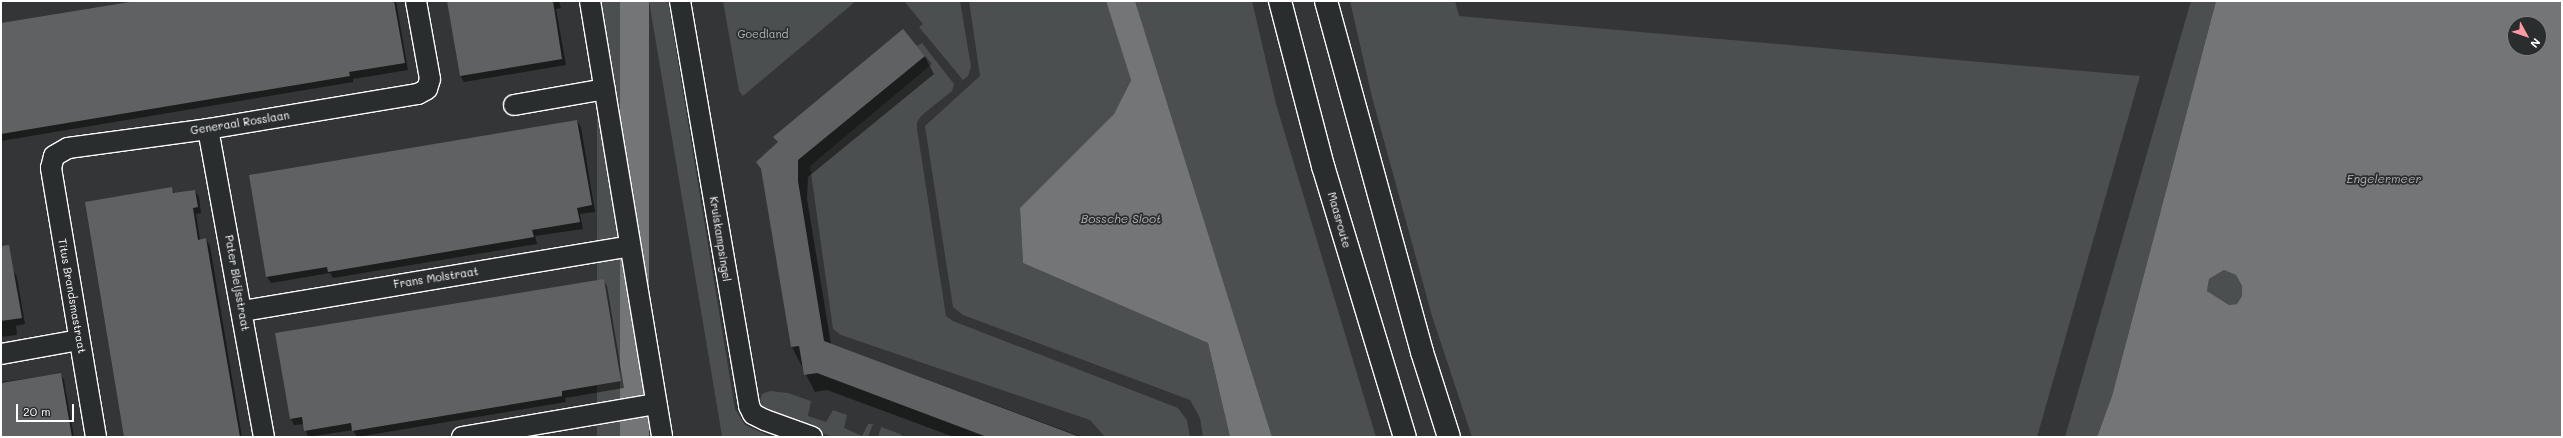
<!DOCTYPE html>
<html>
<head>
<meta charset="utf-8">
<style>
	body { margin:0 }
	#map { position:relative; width:2563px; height:438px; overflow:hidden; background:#333536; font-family:Mali,sans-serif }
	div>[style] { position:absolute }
	.green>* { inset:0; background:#4c4f50; transform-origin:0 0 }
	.water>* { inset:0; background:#737576; transform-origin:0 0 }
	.shadow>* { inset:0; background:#0007 }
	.building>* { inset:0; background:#5f6162 }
	.roads { filter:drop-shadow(1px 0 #fff) drop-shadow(-1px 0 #fff) drop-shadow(0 1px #fff) drop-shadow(0 -1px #fff) }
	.street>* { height:20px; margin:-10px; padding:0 10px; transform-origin:10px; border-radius:10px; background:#2a2d2e }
	.highway>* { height:22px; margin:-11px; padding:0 11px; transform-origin:11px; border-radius:11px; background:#2a2d2e }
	span { translate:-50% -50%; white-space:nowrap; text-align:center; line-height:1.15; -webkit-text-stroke:3.5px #2a2d2e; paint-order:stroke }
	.park-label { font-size:11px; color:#b7b9b9 }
	.street-label { font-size:11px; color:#fff }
	.water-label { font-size:12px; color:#b2b3b4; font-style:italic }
	.frame { position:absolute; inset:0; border:2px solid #fff; pointer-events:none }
	.north { position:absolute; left:2507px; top:16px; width:40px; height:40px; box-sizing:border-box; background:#2a2d2e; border:1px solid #7f8182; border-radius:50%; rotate:130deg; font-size:11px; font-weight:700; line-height:16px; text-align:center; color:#fff }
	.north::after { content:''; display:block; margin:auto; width:14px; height:18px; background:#ff9aa2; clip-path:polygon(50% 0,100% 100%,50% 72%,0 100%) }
	.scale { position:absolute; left:16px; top:404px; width:58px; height:18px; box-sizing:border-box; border:2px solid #fff; border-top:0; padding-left:5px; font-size:12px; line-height:14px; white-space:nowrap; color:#fff; -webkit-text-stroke:3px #2a2d2e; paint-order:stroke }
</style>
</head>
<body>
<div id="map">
	<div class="green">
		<i style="left:597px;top:1px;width:23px;height:442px"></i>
		<i style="clip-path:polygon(649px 1px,668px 1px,735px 409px,745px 425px,771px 437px,722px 436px)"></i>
		<i style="clip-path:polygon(723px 1px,856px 1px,743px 96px,739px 91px)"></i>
		<i style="clip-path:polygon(904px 1px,960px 1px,971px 67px,968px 76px,963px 80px,919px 27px,923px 24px)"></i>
		<i style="clip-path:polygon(969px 1px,1106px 1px,1131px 79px,1114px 114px,1020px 208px,1023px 263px,1208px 343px,1230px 437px,1203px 437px,1200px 418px,1190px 400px,963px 315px,953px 307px,925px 126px,980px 76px)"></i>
		<i style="clip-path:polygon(1135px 1px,1252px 1px,1276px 104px,1376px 437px,1272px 437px)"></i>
		<i style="clip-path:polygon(1350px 1px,1455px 1px,1459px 16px,2140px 76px,2037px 437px,1472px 437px,1432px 316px,1372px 97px)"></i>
		<i style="clip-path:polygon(2191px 1px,2216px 1px,2112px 396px,2097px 437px,2065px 437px)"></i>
		<i style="clip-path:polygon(922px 43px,954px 84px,952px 91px,922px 115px,917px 122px,917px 129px,946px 316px,953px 321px,1178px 408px,1187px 420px,1190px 437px,1105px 437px,1090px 420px,841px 335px,833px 329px,810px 166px,932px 64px,917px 46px)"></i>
		<i style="clip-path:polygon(2224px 270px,2236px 275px,2242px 286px,2242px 296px,2238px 304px,2229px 305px,2207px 291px,2209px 279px)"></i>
		<i style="clip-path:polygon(770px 391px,788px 393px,811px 401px,808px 416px,826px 422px,833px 410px,847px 415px,844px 428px,862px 436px,868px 424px,873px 424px,868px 437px,833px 437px,766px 412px,761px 408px,760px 401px,762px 394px)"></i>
		<i style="clip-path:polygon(881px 427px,900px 434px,904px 437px,878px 437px)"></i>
	</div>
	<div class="water">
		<i style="left:620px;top:1px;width:29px;height:442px"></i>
		<i style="clip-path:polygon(1106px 1px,1135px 1px,1272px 437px,1230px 437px,1208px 343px,1023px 263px,1020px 208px,1114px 114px,1131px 80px)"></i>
		<i style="clip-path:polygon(evenodd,2216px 1px,2562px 1px,2562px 437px,2097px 437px,2112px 396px,2216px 1px,2515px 24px,2539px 24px,2539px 48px,2515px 48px,2515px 24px,2216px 1px,2224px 270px,2236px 275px,2242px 286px,2242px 296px,2237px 304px,2229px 305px,2207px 291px,2209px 279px,2224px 270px)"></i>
	</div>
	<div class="shadow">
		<i style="clip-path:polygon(142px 1px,396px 1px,408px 70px,353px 79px,353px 82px,1px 141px,1px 24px)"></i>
		<i style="clip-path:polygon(448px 1px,559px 1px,561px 8px,556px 9px,566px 65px,464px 82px,460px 75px)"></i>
		<i style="clip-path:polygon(903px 31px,925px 57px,934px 74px,808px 177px,807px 199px,831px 344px,1082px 437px,954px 437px,827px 390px,815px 392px,792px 347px,763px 173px,757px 162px,778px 143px,774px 137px)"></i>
		<i style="clip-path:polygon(577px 121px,581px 127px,595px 212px,580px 214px,583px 229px,535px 236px,537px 244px,333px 278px,330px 273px,271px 283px,267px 277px)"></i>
		<i style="clip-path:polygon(171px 188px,175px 194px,195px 191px,199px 197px,201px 213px,196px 214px,200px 240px,206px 239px,210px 246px,242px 437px,125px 437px)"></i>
		<i style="clip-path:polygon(1px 237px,7px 271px,13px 270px,17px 277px,25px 324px,16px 326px,17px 335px,1px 337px)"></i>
		<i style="clip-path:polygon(603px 280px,607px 286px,624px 388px,565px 398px,566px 402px,357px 437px,353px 430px,308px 437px,304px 424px,294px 425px,291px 419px)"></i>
		<i style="clip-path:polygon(60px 374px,64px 380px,74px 437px,1px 437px,1px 382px)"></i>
	</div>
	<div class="building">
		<i style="clip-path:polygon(136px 1px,394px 1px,405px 63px,349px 72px,350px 76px,1px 134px,1px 23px)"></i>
		<i style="clip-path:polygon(447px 1px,553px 1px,562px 59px,460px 76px)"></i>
		<i style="clip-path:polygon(903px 29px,925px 56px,798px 160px,798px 181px,824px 341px,1080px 437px,987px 437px,817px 373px,804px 375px,799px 346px,791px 347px,761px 169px,756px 162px,778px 142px,773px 137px)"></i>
		<i style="clip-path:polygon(577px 120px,592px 205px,577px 208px,580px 222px,532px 230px,534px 237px,328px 272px,327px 267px,266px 277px,249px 175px)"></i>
		<i style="clip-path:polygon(172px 187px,173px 193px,195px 190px,198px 207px,193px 208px,198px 240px,206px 238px,240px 437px,124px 437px,85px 202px)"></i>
		<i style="clip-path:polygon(9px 245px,22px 318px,1px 321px,1px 246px)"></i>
		<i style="clip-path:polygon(604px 279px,621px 381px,562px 391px,562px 396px,352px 431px,351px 423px,304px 431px,302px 417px,290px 419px,275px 333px)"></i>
		<i style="clip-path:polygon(61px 373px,72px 437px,1px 437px,1px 383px)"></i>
	</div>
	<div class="roads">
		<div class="street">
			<i style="left:590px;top:1px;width:442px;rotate:80.6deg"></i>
			<i style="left:680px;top:1px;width:411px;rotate:80.3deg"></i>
			<i style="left:749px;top:406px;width:9px;rotate:63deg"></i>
			<i style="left:753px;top:414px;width:13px;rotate:27deg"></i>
			<i style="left:765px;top:420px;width:50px;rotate:19.9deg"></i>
			<i style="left:514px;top:105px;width:92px;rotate:-10deg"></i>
			<i style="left:208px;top:129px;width:313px;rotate:79.7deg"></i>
			<i style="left:243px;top:311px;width:392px;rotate:-9.5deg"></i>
			<i style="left:1px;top:354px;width:79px;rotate:-10.2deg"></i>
			<i style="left:96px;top:437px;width:273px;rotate:-99.5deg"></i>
			<i style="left:51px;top:168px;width:12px;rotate:-76deg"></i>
			<i style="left:54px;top:156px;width:16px;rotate:-30deg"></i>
			<i style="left:68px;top:148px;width:141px;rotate:-7.7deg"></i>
			<i style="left:208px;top:129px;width:213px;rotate:-9.5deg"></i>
			<i style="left:418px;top:94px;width:10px;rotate:-29deg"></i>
			<i style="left:427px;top:89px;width:10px;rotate:-73deg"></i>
			<i style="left:430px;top:79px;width:79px;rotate:-100.2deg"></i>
			<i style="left:462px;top:437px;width:197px;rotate:-9.7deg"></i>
		</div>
		<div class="highway">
			<i style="left:1280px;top:1px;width:171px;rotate:75.4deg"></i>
			<i style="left:1323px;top:166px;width:283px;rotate:73.2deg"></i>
			<i style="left:1326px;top:1px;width:364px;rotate:74.7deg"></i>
			<i style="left:1422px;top:352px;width:89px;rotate:72.4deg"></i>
		</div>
	</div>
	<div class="park-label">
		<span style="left:763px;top:34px">Goedland</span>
	</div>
	<div class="street-label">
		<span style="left:240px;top:123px;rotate:-9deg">Generaal Rosslaan</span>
		<span style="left:1339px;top:220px;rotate:74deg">Maasroute</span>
		<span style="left:720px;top:239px;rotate:81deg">Kruiskampsingel</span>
		<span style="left:436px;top:278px;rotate:-9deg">Frans Molstraat</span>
		<span style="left:237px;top:283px;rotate:80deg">Pater Bleijsstraat</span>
		<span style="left:72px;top:296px;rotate:80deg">Titus Brandsmastraat</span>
	</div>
	<div class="water-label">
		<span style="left:2384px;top:179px">Engelermeer</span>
		<span style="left:1121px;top:219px">Bossche Sloot</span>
	</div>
	<div class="frame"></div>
	<div class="north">N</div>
	<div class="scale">20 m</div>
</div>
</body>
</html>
